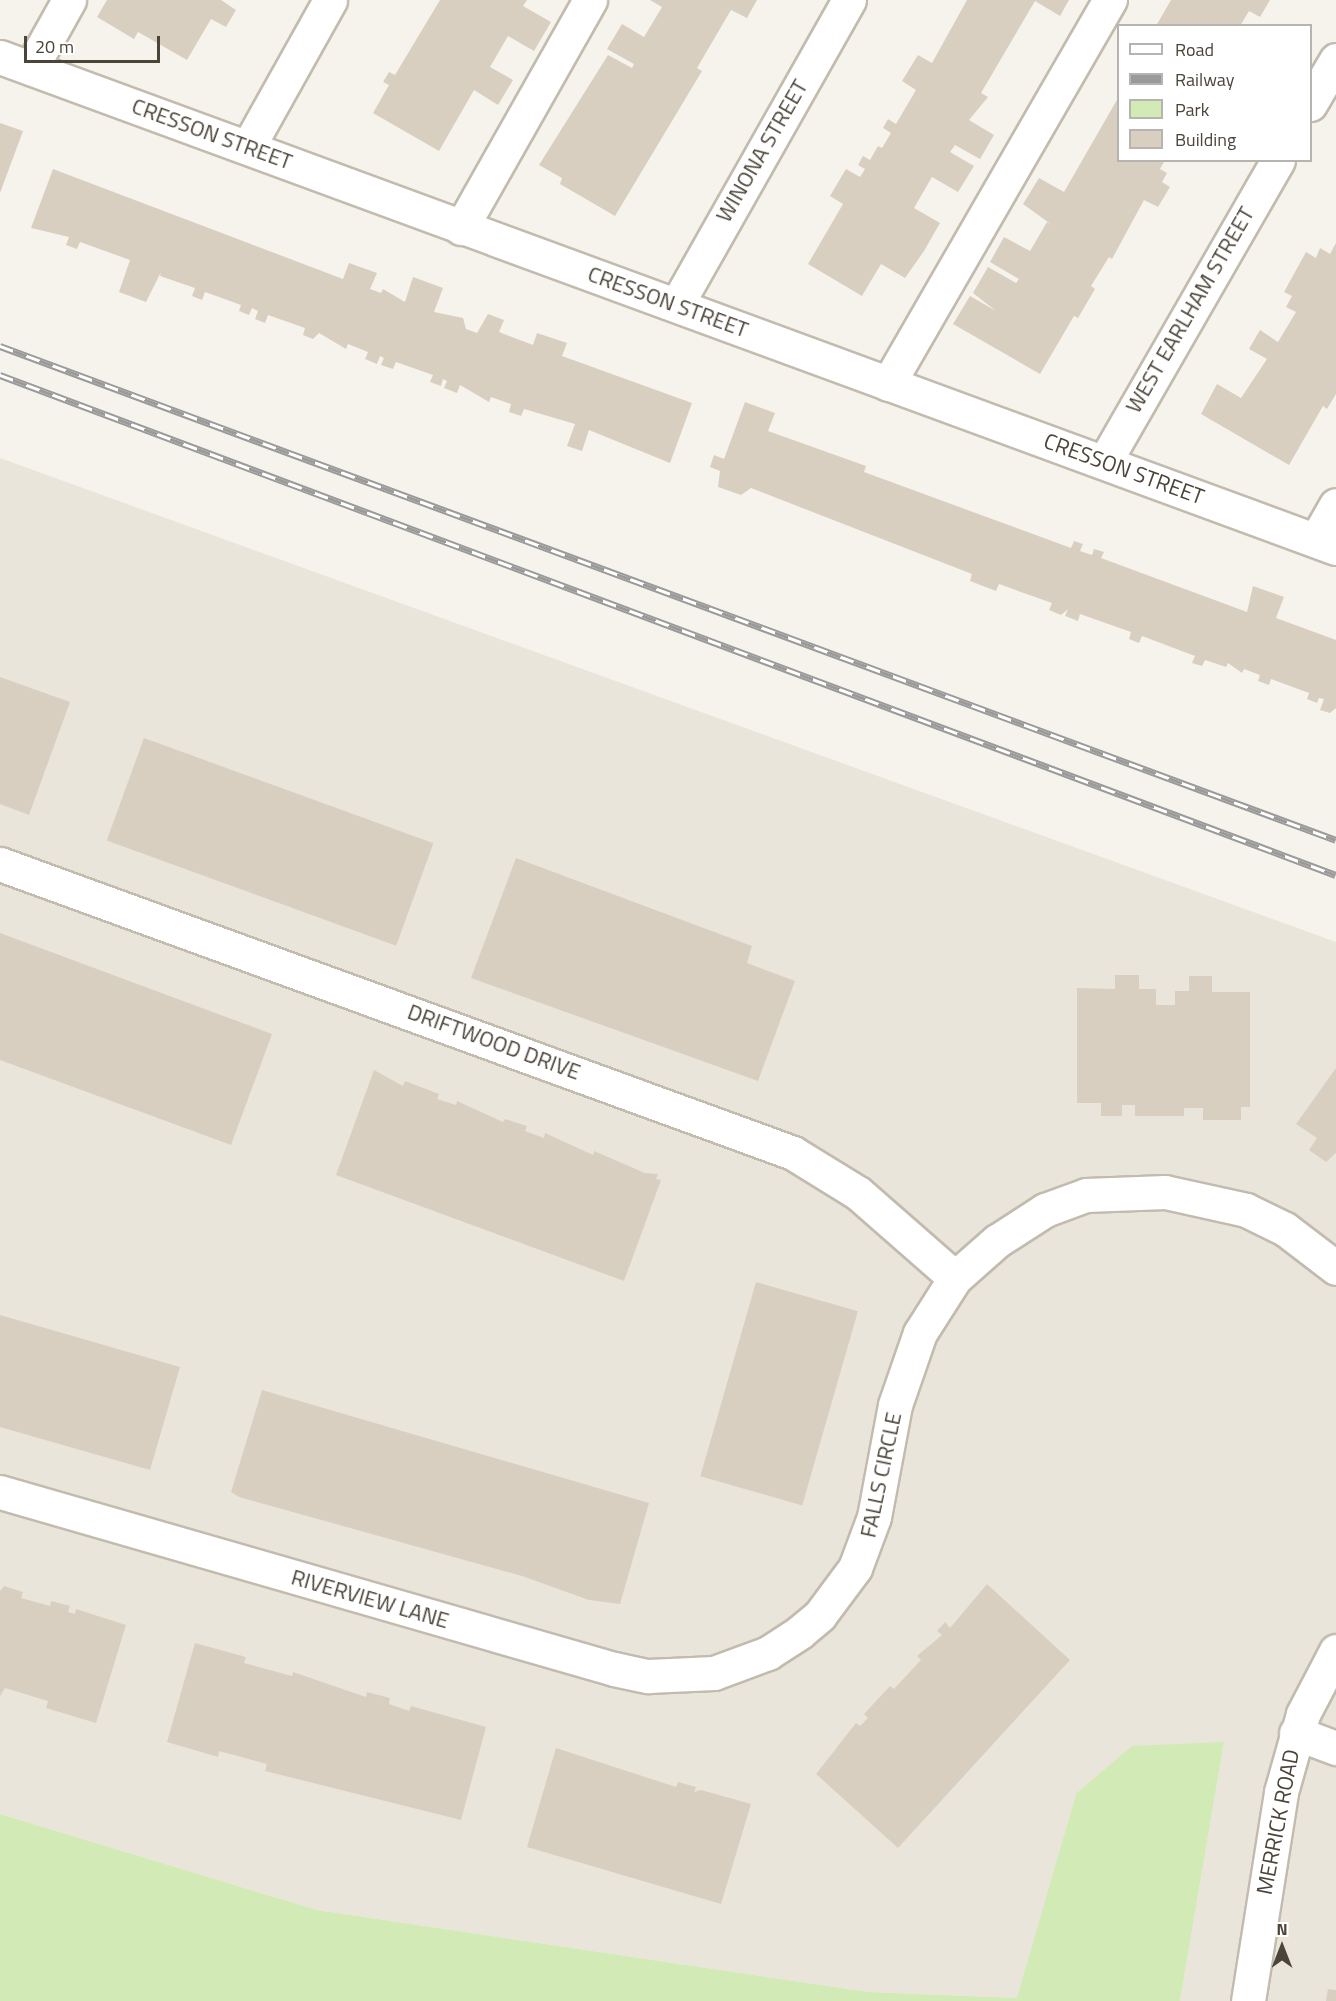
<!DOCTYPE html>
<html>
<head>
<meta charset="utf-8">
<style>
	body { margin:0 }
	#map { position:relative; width:1336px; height:2001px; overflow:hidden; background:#f6f3ec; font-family:"Titillium Web",sans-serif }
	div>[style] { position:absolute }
	.residential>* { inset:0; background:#eae5da }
	.green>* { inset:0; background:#d2eab5 }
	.building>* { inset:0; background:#d8cfc1; transform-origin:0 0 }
	.roads { filter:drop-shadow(2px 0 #c2bbae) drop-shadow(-2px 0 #c2bbae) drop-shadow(0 2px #c2bbae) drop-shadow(0 -2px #c2bbae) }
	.minor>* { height:33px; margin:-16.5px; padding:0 16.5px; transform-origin:16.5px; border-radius:16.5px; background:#fff }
	.rail>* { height:7px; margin-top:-3.5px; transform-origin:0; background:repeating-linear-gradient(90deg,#fff 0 14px,#9a9a9a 0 28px); box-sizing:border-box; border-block:2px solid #9a9a9a }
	span { translate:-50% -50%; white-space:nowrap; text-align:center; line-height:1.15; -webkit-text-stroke:4.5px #fff; paint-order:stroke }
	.street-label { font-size:22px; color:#4b4439 }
	.legend { position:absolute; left:1117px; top:24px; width:195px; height:138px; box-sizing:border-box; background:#fff; border:2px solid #b7b4b0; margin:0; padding:8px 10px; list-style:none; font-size:18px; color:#4b4439 }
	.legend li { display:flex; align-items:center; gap:12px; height:30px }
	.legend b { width:30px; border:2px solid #b7b4b0 }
	.north { position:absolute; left:1252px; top:1917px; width:60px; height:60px; -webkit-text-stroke:4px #fff; paint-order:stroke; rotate:0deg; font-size:16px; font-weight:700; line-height:24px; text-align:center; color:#4b4439 }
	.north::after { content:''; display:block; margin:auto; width:21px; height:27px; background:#4b4439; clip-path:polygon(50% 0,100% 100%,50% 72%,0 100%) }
	.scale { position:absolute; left:24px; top:36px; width:136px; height:27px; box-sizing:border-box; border:3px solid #4b4439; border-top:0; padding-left:8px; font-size:18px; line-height:21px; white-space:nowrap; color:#4b4439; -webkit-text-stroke:4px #fff; paint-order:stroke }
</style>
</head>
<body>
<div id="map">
	<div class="residential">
		<i style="clip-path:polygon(0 458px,1336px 942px,1336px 2001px,1180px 2001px,1224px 1742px,1076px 1794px,1018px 1998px,868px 1992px,317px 1910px,0 1814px)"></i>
	</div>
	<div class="green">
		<i style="clip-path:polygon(1224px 1742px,1180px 2001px,0 2001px,0 1814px,317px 1910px,868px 1992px,1017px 1998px,1076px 1794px,1132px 1746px)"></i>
	</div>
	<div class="building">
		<i style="clip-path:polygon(107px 0,221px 0,236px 10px,226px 27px,211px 19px,187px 60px,138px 32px,134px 39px,97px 17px)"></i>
		<i style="clip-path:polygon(440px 0,527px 0,523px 6px,551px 22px,534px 51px,508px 36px,490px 67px,513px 80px,498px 105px,474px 90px,439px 151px,373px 113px,389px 85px,383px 82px,389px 72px,395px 75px)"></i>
		<i style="clip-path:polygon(650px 0,757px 0,747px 18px,731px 10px,697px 68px,702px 71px,615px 216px,560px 184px,562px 178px,539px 165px,608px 55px,632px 68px,634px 64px,607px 49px,622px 24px,644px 37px,662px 7px)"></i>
		<i style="clip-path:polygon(967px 0,1069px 0,1060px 16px,1035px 1px,981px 93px,988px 97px,969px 120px,994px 135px,980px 159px,955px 145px,950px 152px,974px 166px,958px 192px,932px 177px,914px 208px,940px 223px,924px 251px,905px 278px,881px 264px,862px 296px,808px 264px,843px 204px,830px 196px,846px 169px,860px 177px,865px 169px,858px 165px,863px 156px,870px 160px,878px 146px,882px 148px,891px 133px,883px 128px,888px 119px,896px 124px,916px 90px,902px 81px,918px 55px,932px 63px)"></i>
		<i style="clip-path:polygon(1171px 0,1270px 0,1260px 17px,1249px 11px,1240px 26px,1156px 26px)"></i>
		<i style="clip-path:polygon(1118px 98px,1118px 160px,1165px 160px,1160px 169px,1167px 173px,1162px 182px,1170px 187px,1158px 207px,1144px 200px,1112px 259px,1109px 257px,1091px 286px,1095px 289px,1078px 318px,1074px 316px,1040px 374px,953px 324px,970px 296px,996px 311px,973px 293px,988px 267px,1016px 283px,1019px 279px,990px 262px,1004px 237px,1030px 251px,1047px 222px,1052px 225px,1023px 204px,1039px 178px,1064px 192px)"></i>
		<i style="clip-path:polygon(0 123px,23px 131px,0 193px)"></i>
		<i style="clip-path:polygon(53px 169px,343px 279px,349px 263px,377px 273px,370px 289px,381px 293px,383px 289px,405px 302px,413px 277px,443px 288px,434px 312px,463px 318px,466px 329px,477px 333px,488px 314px,504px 320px,499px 332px,533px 345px,537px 333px,567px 343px,562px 356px,692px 403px,670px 463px,589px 430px,582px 451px,567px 446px,575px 424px,524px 409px,521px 416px,509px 412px,511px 404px,491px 397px,489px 402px,460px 385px,457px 393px,444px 388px,447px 381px,443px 379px,441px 386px,430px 382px,433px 375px,396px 362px,393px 369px,381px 365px,384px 358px,380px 356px,377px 364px,365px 359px,368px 352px,348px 344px,346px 349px,319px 333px,313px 339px,303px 335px,305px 328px,268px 315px,265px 323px,255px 319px,258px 311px,252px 308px,249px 315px,239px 311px,241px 305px,205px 292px,202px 300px,192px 296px,195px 288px,160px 276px,161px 272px,146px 302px,119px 292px,130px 260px,80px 242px,77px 249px,66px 245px,69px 237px,31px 228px)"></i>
		<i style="clip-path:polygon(1336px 243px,1336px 394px,1327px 409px,1323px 406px,1289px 465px,1201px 414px,1217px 384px,1241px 398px,1267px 359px,1249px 349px,1260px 330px,1278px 342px,1296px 312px,1286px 307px,1292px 296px,1284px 292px,1306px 252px,1316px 258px,1320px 248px,1330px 254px)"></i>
		<i style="clip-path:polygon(745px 402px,775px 413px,768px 431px,866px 466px,864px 472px,1071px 548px,1074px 541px,1083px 544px,1080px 551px,1092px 555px,1094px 549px,1104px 552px,1101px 558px,1247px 612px,1253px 586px,1284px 597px,1276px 618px,1336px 640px,1336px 708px,1330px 713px,1320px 710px,1324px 699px,1319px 698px,1317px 703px,1307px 699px,1309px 693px,1271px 679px,1269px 685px,1258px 681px,1260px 675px,1244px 669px,1242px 673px,1228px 663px,1226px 667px,1205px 660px,1202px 666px,1192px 663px,1195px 656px,1142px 636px,1139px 643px,1129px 639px,1131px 632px,1080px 614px,1078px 621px,1065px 616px,1068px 609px,1061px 615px,1049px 610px,1052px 603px,1035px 597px,999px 584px,996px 591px,970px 581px,972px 574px,751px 488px,741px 495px,718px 487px,720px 471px,710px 467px,714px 455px,724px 459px)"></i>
		<i style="clip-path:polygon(0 677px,70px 702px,29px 815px,0 804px)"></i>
		<i style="left:144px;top:738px;width:308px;height:109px;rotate:20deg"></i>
		<i style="clip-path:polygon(516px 858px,752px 946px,747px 963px,795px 981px,758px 1081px,471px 978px)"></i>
		<i style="clip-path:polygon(0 933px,272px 1034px,231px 1145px,0 1060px)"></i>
		<i style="clip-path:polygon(1115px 975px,1139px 975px,1139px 989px,1156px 989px,1156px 1005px,1175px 1005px,1175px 991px,1189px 991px,1189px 976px,1212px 976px,1212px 992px,1250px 992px,1250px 1107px,1241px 1107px,1241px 1120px,1203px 1120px,1203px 1108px,1184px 1108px,1184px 1116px,1135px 1116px,1135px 1105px,1122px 1105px,1122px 1116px,1101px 1116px,1101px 1103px,1077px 1103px,1077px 988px,1115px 989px)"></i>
		<i style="clip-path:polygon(1336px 1068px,1336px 1153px,1326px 1162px,1309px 1150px,1317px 1138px,1296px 1124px)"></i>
		<i style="clip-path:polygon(374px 1070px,403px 1086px,405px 1081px,439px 1094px,437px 1099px,456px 1105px,457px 1101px,503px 1122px,505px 1119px,527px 1126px,525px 1131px,544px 1138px,545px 1133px,593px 1155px,594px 1151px,645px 1173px,658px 1174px,656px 1179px,661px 1180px,624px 1281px,336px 1175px)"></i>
		<i style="left:756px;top:1282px;width:106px;height:202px;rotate:16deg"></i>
		<i style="clip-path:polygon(0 1315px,180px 1367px,150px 1470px,0 1427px)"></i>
		<i style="clip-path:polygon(262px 1390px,649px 1503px,620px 1604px,589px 1600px,522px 1576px,239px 1497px,231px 1492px)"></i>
		<i style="clip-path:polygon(987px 1584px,1070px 1660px,898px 1848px,816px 1774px,856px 1723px,860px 1726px,868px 1718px,864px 1714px,890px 1686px,894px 1689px,921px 1660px,917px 1656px,942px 1635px,937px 1631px,945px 1622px,950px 1628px)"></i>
		<i style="clip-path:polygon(4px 1586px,23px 1592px,21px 1598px,50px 1606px,51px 1601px,70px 1606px,68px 1612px,75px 1614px,76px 1609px,126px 1625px,96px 1723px,46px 1708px,48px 1701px,5px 1688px,0 1696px,0 1591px)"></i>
		<i style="clip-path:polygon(195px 1643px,246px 1657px,244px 1663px,292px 1676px,293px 1672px,366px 1697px,367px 1692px,390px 1698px,389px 1704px,409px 1711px,411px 1706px,486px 1727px,461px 1820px,265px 1771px,267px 1764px,219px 1751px,218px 1757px,167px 1742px)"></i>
		<i style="clip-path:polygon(556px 1748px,676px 1787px,678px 1782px,696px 1787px,694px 1792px,701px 1790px,751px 1804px,721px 1904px,527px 1847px)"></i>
		<i style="clip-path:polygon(1328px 1989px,1336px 1990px,1336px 2001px,1326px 2001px)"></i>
	</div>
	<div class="roads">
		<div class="minor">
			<i style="left:0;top:57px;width:1423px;rotate:20.18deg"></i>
			<i style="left:31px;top:68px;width:78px;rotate:-60.8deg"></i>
			<i style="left:1310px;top:104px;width:51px;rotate:-59.4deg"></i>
			<i style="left:248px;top:147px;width:168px;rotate:-60.8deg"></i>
			<i style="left:461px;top:228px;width:262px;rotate:-60.5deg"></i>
			<i style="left:677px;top:304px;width:349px;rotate:-60.5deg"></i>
			<i style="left:888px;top:384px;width:444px;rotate:-60deg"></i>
			<i style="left:1105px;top:461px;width:347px;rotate:-60.1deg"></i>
			<i style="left:1316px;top:540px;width:40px;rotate:-60.3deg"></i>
			<i style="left:0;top:864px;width:844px;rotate:20.02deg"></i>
			<i style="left:793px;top:1153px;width:76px;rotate:31.6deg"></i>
			<i style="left:858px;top:1193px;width:129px;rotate:41.2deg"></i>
			<i style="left:0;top:1492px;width:639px;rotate:16.08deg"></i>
			<i style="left:614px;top:1669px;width:35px;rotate:12deg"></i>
			<i style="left:648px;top:1676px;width:66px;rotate:-2.6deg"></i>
			<i style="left:714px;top:1673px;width:58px;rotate:-20.3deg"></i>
			<i style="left:768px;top:1653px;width:38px;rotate:-33deg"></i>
			<i style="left:800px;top:1632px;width:26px;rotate:-40deg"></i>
			<i style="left:820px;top:1615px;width:59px;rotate:-53.3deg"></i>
			<i style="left:855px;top:1568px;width:54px;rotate:-69.6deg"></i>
			<i style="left:874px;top:1517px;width:114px;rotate:-79.4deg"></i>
			<i style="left:895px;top:1405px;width:76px;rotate:-70.9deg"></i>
			<i style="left:920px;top:1333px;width:65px;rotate:-57.5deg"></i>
			<i style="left:955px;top:1278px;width:56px;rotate:-41.4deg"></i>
			<i style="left:997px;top:1241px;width:57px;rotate:-32.9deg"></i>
			<i style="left:1045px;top:1210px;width:44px;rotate:-20.1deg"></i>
			<i style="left:1086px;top:1195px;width:79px;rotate:-2.2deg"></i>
			<i style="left:1165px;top:1192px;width:83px;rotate:12.5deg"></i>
			<i style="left:1246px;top:1210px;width:43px;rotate:26deg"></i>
			<i style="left:1285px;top:1229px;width:64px;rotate:37.4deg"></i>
			<i style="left:1296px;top:1733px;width:43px;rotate:20.6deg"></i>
			<i style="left:1248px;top:2001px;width:212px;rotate:-81deg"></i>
			<i style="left:1281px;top:1792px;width:81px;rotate:-74.2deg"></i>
			<i style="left:1303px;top:1714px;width:71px;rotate:-62.4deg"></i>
		</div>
	</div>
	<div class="rail">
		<i style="left:0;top:346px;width:1424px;rotate:20.29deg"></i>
		<i style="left:0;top:375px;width:1426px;rotate:20.52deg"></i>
	</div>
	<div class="street-label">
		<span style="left:212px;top:134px;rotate:20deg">CRESSON STREET</span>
		<span style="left:762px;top:151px;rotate:-60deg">WINONA STREET</span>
		<span style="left:668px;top:302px;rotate:20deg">CRESSON STREET</span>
		<span style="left:1190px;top:310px;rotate:-60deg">WEST EARLHAM STREET</span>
		<span style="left:1124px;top:469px;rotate:20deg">CRESSON STREET</span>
		<span style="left:494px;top:1042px;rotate:20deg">DRIFTWOOD DRIVE</span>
		<span style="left:881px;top:1475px;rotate:-78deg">FALLS CIRCLE</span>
		<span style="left:370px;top:1599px;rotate:16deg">RIVERVIEW LANE</span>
		<span style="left:1278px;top:1822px;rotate:-79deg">MERRICK ROAD</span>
	</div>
	<ul class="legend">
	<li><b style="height:8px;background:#fff"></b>Road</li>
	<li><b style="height:8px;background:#9a9a9a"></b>Railway</li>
	<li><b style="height:16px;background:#d2eab5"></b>Park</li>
	<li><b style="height:16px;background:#d8cfc1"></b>Building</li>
	</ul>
	<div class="north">N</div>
	<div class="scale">20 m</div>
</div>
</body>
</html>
